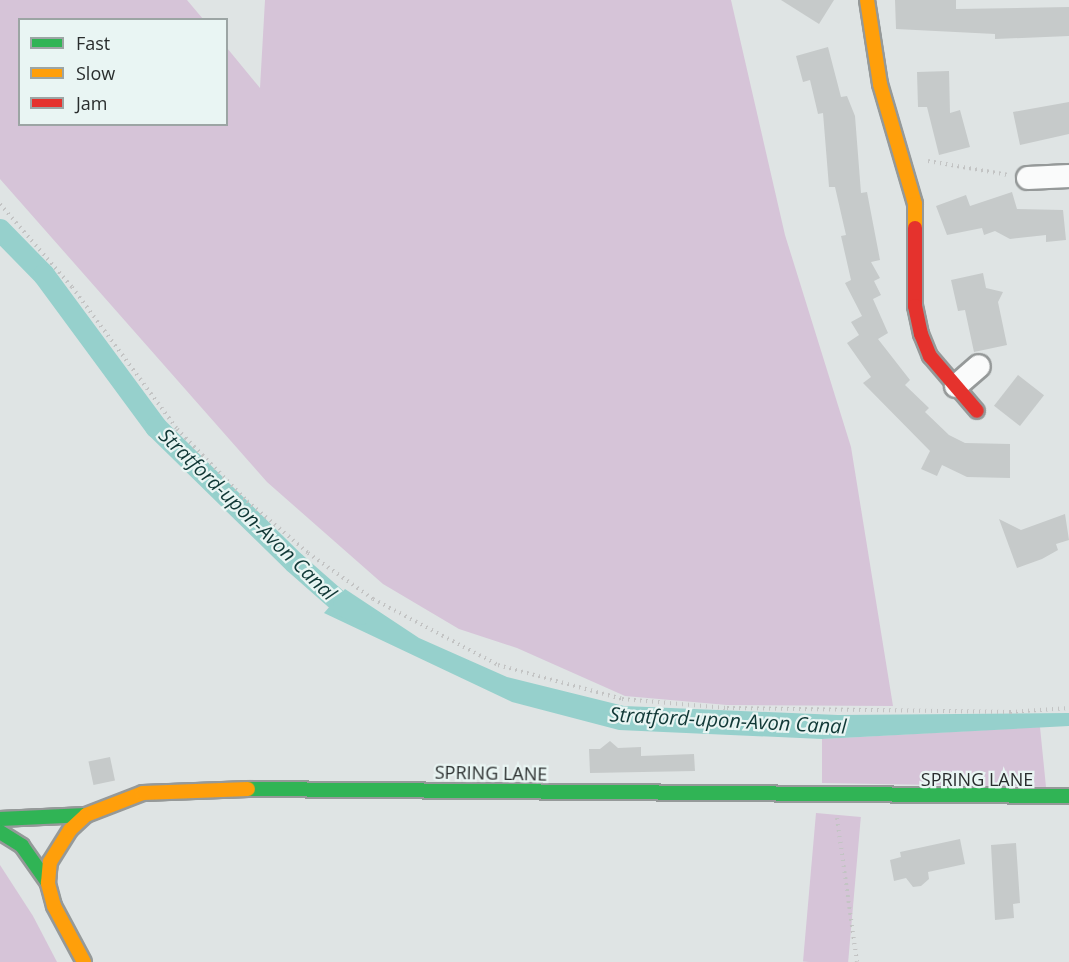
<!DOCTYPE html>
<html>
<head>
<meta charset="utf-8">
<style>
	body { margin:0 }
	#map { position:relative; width:1069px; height:962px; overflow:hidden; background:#dfe4e4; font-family:"Open Sans",sans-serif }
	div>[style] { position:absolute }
	.green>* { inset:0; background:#d6c4d8; transform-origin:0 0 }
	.water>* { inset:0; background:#96d0cc }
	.canal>* { height:22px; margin:-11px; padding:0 11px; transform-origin:11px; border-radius:11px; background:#96d0cc }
	.building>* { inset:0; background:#c6caca; transform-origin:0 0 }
	.path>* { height:4px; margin-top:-2px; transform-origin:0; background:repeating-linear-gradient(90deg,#c3c4c4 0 1.5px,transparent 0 6px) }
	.roads { filter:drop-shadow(2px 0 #959999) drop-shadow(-2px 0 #959999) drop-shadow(0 2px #959999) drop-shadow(0 -2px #959999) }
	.street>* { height:22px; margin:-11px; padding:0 11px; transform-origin:11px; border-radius:11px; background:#fafbfb }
	.fast>* { height:14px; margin:-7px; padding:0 7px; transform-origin:7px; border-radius:7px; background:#30b455 }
	.slow>* { height:14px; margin:-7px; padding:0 7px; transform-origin:7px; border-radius:7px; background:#ff9f0a }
	.jam>* { height:14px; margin:-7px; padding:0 7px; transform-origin:7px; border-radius:7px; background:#e5322d }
	span { translate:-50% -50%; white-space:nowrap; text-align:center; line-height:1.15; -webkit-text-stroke:4.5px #e9f5f3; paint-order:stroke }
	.street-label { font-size:18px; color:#292d2d }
	.water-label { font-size:20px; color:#103836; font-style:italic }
	.legend { position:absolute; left:18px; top:18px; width:210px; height:108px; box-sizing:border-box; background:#e9f5f3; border:2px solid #9ca5a4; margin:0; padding:8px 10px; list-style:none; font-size:18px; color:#292d2d }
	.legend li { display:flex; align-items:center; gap:12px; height:30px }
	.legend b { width:30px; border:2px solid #9ca5a4 }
</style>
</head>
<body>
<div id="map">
	<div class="green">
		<i style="clip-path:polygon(0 0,187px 0,203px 19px,20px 20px,20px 124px,226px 124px,227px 48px,260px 88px,265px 0,731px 0,785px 235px,851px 447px,893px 706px,727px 705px,625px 696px,517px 648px,459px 629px,383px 584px,267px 482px,0 179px)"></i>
		<i style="clip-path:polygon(1040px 727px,1046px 787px,822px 783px,822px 739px)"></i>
		<i style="left:816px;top:813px;width:45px;height:149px;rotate:5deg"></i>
		<i style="clip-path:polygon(0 865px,33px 916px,57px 962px,0 962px)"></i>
	</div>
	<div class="water">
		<i style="clip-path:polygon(345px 589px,419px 638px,507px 677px,624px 706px,838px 715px,1069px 713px,1069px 726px,822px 739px,619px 730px,512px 702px,324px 613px)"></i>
	</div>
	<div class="canal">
		<i style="left:0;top:230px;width:63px;rotate:45.6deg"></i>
		<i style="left:44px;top:275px;width:189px;rotate:53.6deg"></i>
		<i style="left:156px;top:427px;width:194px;rotate:44.4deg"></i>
		<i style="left:295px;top:563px;width:65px;rotate:41.3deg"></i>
		<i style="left:344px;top:606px;width:19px;rotate:25deg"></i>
	</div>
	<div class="building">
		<i style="clip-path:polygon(781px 0,834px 0,819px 24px)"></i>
		<i style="clip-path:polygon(895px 0,956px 0,956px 9px,1069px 7px,1069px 36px,995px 39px,995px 34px,896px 29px)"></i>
		<i style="clip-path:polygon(828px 47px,841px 97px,847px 96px,855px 116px,861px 193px,867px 192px,880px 260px,871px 262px,880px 278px,874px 281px,881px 295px,873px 299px,888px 333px,878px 339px,910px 380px,905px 385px,929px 408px,925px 412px,949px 435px,965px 443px,1010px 444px,1010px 478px,967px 477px,942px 465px,937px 476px,921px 469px,930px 451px,863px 383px,871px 377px,847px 343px,859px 335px,851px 322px,862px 316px,845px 283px,851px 280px,841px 236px,846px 235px,835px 187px,829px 187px,823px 113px,818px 114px,810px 80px,803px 82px,796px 56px)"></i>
		<i style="clip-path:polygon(949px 71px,950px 113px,960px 110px,970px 147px,939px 155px,927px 107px,918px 107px,917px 72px)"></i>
		<i style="clip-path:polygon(1069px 102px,1069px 134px,1020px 145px,1013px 112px)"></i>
		<i style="clip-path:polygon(1012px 192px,1017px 209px,1063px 210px,1066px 240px,1046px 242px,1046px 235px,1010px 239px,995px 231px,984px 235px,982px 228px,947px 235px,936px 206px,966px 195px,970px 206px)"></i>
		<i style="clip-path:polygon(983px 273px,986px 288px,1003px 292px,998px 302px,1007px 345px,974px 352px,965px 310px,958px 311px,951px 280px)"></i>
		<i style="left:1018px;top:375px;width:33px;height:39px;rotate:38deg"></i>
		<i style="clip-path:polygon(1065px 514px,1069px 540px,1056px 544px,1058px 550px,1042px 559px,1017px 568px,999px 519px,1021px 530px)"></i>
		<i style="clip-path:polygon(610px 741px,618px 748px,641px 747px,641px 756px,694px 754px,695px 771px,590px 773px,589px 749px,600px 749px)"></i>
		<i style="left:110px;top:757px;width:24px;height:22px;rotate:78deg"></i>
		<i style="clip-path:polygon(960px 839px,965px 864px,928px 872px,929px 879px,921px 886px,913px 887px,906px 878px,894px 881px,890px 860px,901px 857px,900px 852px)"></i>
		<i style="clip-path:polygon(1016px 843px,1020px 903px,1013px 904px,1014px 918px,995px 920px,991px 845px)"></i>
	</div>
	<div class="path">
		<i style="left:928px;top:161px;width:82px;rotate:9.8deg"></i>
		<i style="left:0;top:204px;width:110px;rotate:49.1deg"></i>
		<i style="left:72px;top:287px;width:177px;rotate:53.5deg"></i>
		<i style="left:177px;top:429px;width:100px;rotate:45.8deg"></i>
		<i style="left:247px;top:501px;width:80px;rotate:40.4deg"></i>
		<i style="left:308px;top:553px;width:80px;rotate:35.3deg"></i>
		<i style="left:373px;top:599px;width:141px;rotate:27.8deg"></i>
		<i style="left:498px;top:665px;width:129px;rotate:15.3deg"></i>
		<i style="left:622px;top:699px;width:105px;rotate:4.9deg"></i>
		<i style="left:727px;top:708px;width:283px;rotate:0.8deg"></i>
		<i style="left:1010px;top:712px;width:59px;rotate:-3.9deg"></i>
		<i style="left:837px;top:818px;width:145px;rotate:82.1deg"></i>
	</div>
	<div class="roads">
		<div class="street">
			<i style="left:1028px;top:178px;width:41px;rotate:-2.8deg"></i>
			<i style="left:956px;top:386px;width:30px;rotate:-41deg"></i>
		</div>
		<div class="fast">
			<i style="left:248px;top:789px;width:821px;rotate:0.49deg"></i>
			<i style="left:0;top:819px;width:86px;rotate:-2.7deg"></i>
			<i style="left:0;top:832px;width:26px;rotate:32deg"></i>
			<i style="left:22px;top:846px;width:45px;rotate:54.9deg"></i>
		</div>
		<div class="slow">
			<i style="left:867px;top:0;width:85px;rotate:81.2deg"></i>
			<i style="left:880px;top:84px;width:125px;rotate:73.7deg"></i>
			<i style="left:915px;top:204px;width:24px;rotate:90deg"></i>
			<i style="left:84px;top:962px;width:64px;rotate:-118.2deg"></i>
			<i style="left:54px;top:906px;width:24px;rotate:-105deg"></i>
			<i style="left:48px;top:883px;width:21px;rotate:-85deg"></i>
			<i style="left:50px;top:862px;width:38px;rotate:-58deg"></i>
			<i style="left:70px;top:830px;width:22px;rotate:-43deg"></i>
			<i style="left:86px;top:815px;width:61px;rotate:-21.1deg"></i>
			<i style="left:143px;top:793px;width:105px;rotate:-2.2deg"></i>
		</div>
		<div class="jam">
			<i style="left:915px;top:228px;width:78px;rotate:90deg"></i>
			<i style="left:915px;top:306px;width:29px;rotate:78deg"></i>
			<i style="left:921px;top:334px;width:24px;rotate:68deg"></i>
			<i style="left:930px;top:356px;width:72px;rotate:49.5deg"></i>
		</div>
	</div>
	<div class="street-label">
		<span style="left:491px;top:773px;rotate:1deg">SPRING LANE</span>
		<span style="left:977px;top:779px">SPRING LANE</span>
	</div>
	<div class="water-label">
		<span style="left:248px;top:514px;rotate:44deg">Stratford-upon-Avon Canal</span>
		<span style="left:728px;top:720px;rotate:3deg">Stratford-upon-Avon Canal</span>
	</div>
	<ul class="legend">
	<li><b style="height:8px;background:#30b455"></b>Fast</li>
	<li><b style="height:8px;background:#ff9f0a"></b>Slow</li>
	<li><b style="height:8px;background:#e5322d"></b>Jam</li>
	</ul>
</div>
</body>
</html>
